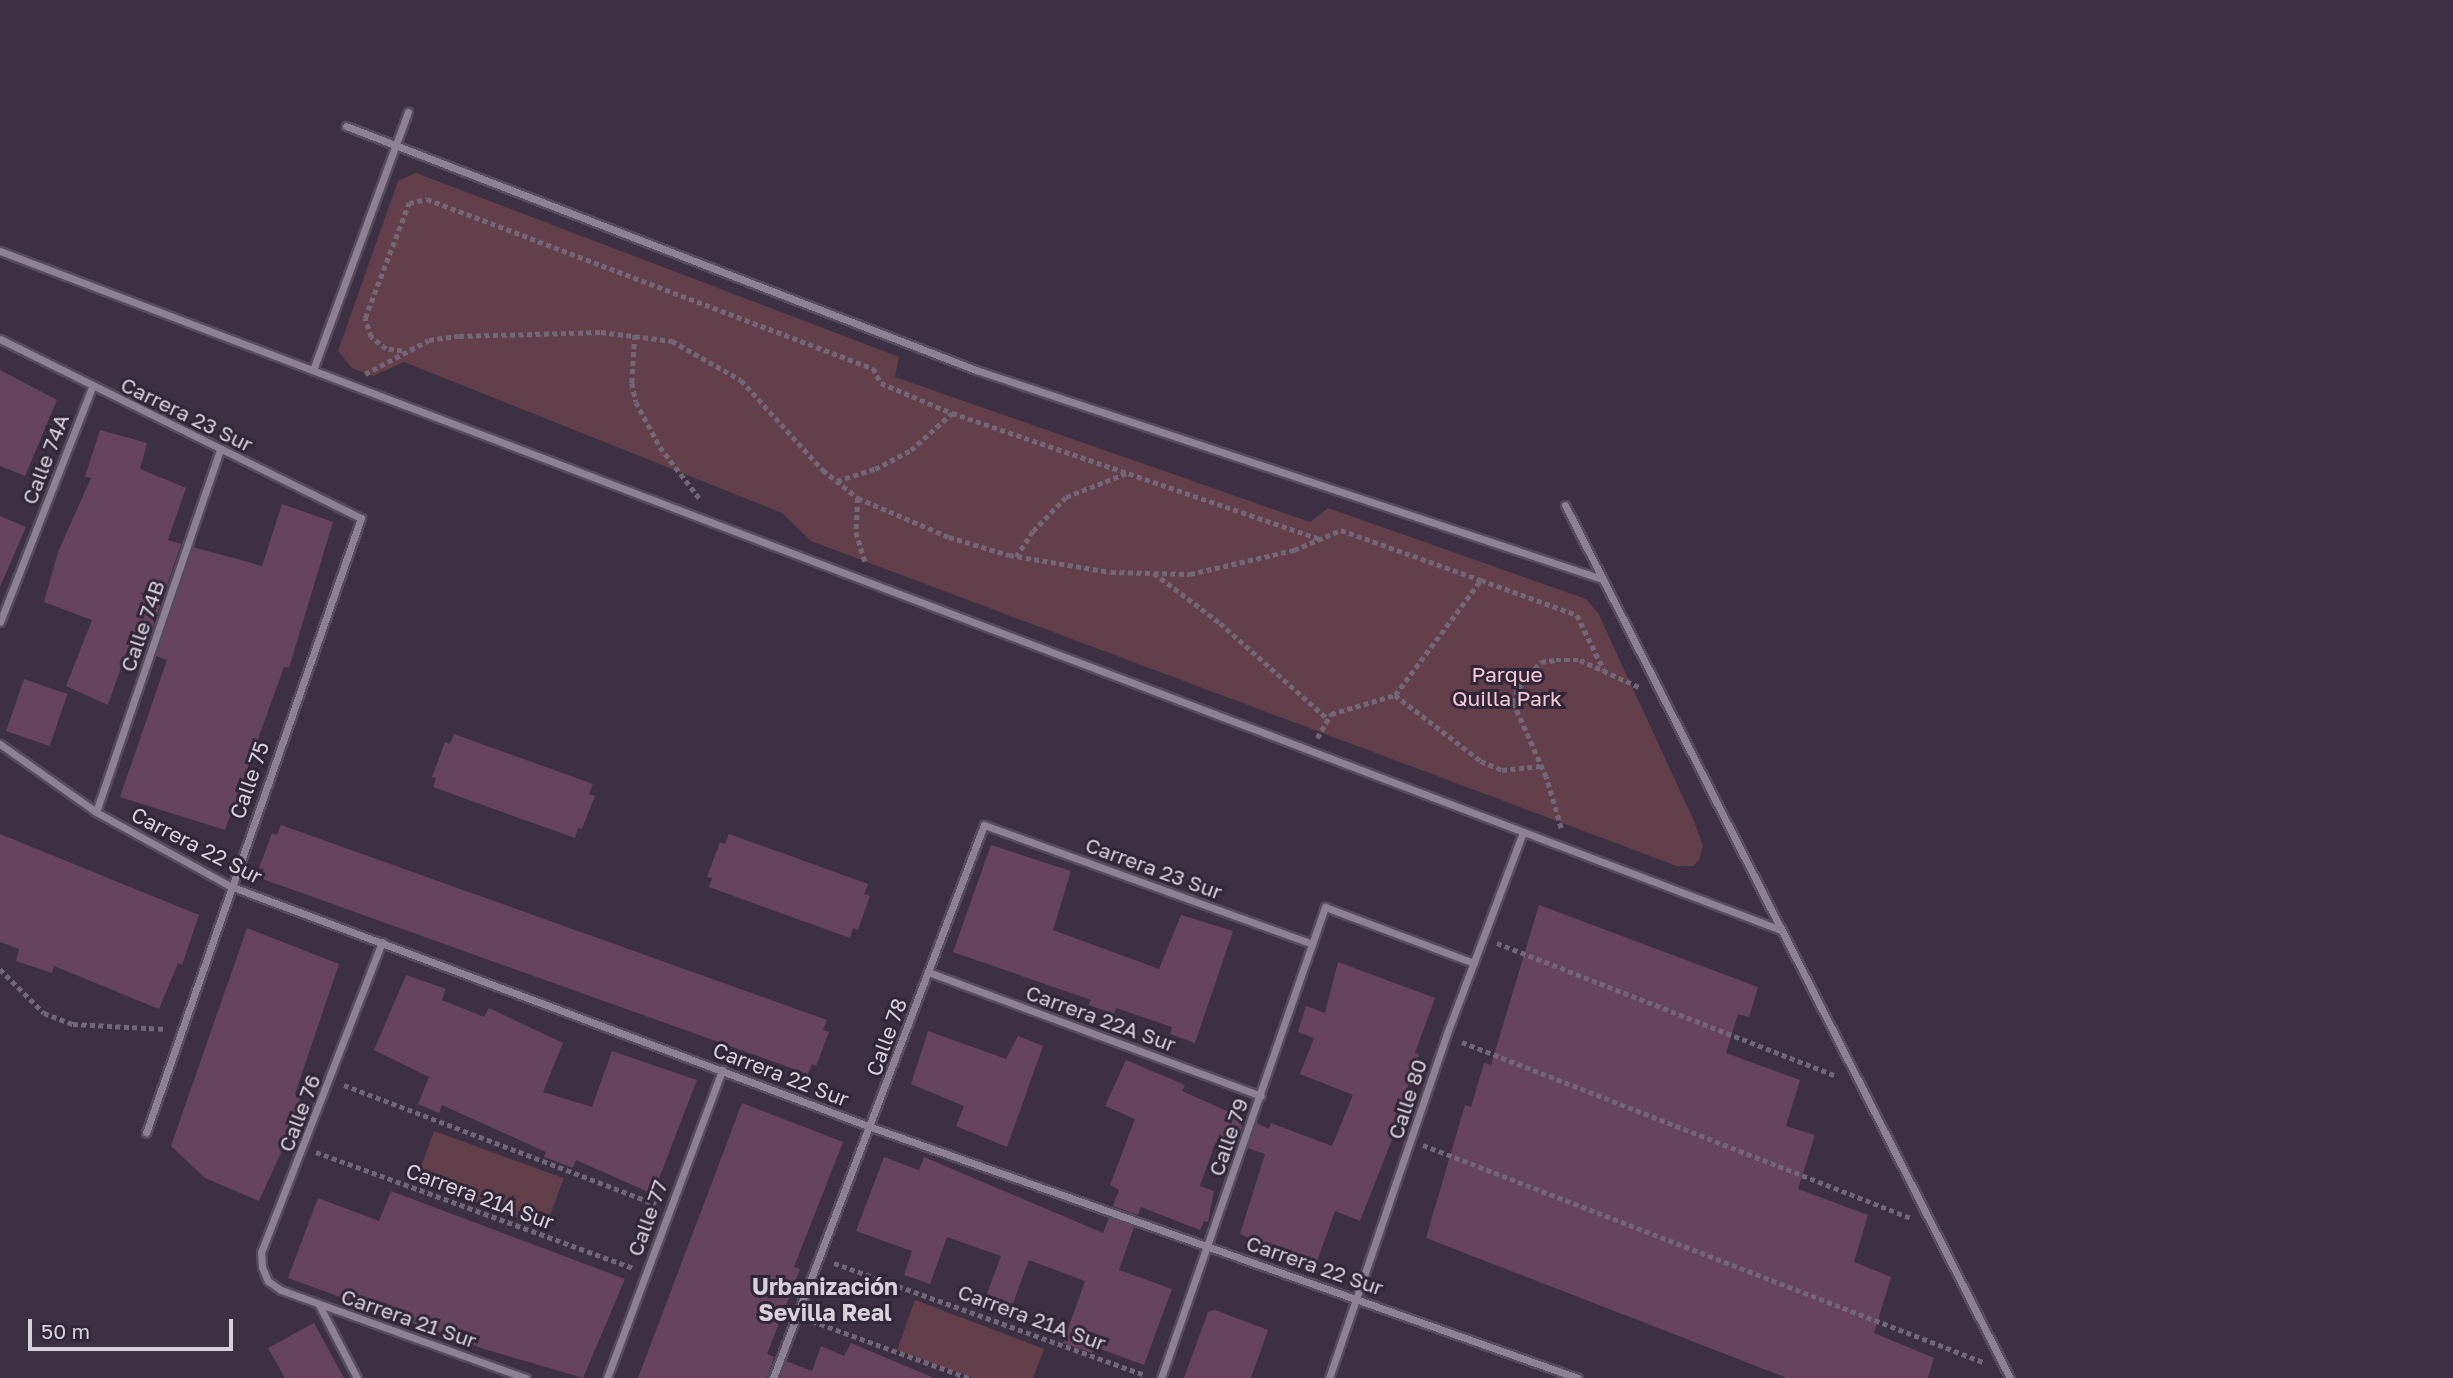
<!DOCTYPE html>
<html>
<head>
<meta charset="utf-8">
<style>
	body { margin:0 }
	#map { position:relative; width:2453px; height:1378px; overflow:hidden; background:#3d3043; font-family:"Golos Text",sans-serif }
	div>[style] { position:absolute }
	.green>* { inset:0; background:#633f4b; transform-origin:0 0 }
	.building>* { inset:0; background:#67445e; transform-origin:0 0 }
	.path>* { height:4.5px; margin-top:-2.25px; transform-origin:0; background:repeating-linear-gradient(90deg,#726777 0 5px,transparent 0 8.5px) }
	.roads { filter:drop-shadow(2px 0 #564c5b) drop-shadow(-2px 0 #564c5b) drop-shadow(0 2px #564c5b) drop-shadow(0 -2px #564c5b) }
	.street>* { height:7px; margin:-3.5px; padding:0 3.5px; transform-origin:3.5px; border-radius:3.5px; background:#8e8095 }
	span { translate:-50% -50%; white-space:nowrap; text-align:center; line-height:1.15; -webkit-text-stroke:6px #322738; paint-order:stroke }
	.street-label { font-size:21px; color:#d8d0dc }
	.park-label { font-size:21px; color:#f8cad8 }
	.neighbourhood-label { font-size:23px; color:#d8d0dc; font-weight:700 }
	.scale { position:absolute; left:28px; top:1319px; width:205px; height:32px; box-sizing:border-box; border:4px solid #d8d0dc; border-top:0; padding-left:9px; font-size:21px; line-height:24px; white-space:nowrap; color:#d8d0dc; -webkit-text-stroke:5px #322738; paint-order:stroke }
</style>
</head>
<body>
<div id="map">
	<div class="green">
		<i style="clip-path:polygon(416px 173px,899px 357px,895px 377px,1310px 522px,1328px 508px,1586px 599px,1598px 613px,1694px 821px,1703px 846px,1699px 860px,1693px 866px,1677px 866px,811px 541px,782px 513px,404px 362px,373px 376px,352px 368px,338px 351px,398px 181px)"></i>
		<i style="left:434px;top:1131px;width:138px;height:53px;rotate:20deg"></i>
		<i style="clip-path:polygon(915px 1300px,1044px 1349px,1033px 1378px,973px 1378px,897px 1350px)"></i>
	</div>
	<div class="building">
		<i style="clip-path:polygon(0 370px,57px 400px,25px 476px,0 466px)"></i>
		<i style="clip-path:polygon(100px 430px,147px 443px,140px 469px,186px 488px,168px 540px,181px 544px,144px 653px,128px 647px,108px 705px,66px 686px,92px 620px,44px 602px,58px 552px,91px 478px,85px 477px)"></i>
		<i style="clip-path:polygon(282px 504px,333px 522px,289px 668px,284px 667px,225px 830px,120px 797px,167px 660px,156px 656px,193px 547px,262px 566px)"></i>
		<i style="clip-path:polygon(0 516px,26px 527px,0 587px)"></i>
		<i style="left:24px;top:679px;width:46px;height:55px;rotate:19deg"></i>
		<i style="clip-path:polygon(454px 734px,593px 784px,589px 794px,595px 796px,582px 829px,578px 828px,575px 838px,433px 787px,436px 778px,432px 777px,445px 742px,450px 744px)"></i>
		<i style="clip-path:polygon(281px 825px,827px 1020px,823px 1030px,829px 1032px,816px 1066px,812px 1064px,808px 1074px,260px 878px,264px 869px,259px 868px,272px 833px,277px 835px)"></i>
		<i style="clip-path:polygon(0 834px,199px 915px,182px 965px,178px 963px,159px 1009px,54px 966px,52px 973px,16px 961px,19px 949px,0 942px)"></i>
		<i style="clip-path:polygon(729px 834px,868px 884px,864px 894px,870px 896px,858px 930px,853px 928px,850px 938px,709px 887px,712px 878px,707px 877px,720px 842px,725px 844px)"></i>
		<i style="clip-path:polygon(991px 845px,1071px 871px,1053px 930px,1159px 969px,1181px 915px,1233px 931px,1195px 1043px,1170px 1034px,1172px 1027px,1116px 1008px,1114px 1014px,1089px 1005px,1091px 1000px,953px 952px)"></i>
		<i style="clip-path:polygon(1539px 905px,1758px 987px,1749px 1017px,1738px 1014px,1726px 1053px,1800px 1080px,1786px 1126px,1815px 1135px,1798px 1189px,1868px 1215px,1854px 1262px,1891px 1277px,1874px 1333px,1934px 1358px,1928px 1378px,1787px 1378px,1426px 1238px,1465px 1105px,1471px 1107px,1484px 1063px,1491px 1065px)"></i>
		<i style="clip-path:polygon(247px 928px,339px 964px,295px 1094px,301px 1096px,294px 1124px,259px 1201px,205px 1178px,171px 1146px)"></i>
		<i style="clip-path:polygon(1338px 962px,1435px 998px,1415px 1053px,1419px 1055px,1407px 1089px,1411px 1091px,1360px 1221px,1335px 1211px,1315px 1267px,1240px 1234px,1265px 1154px,1248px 1148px,1256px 1123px,1269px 1129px,1271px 1123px,1332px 1146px,1353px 1095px,1300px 1074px,1314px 1038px,1298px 1032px,1306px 1006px,1325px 1013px)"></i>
		<i style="clip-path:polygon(406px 975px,446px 989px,442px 1000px,484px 1017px,489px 1008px,563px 1043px,543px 1092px,592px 1107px,612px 1051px,697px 1080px,653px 1194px,576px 1160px,573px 1168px,544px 1157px,546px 1152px,442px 1105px,439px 1113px,418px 1104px,429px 1077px,374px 1050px)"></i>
		<i style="clip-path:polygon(928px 1031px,1006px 1059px,1018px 1036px,1043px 1046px,1007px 1147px,956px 1126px,964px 1106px,911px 1084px)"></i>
		<i style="clip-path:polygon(1126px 1060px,1185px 1085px,1182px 1091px,1245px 1119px,1236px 1143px,1227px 1140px,1224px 1148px,1215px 1143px,1200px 1186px,1214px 1191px,1208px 1222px,1204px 1221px,1200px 1230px,1141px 1207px,1138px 1215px,1113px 1206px,1119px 1190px,1110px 1185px,1135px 1119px,1105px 1106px)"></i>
		<i style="clip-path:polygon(742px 1103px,843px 1142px,794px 1267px,800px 1269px,767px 1354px,774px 1357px,767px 1378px,638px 1378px)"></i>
		<i style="clip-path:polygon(884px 1157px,919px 1170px,924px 1157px,1103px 1233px,1109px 1218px,1134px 1227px,1119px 1270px,1172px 1289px,1144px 1365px,1095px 1347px,1092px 1353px,1063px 1343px,1085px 1281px,1029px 1260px,1009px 1314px,983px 1305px,1001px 1256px,947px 1237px,930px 1284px,904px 1275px,912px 1251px,856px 1231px)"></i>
		<i style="clip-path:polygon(391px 1191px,625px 1279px,583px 1378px,484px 1349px,288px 1278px,318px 1198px,379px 1221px)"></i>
		<i style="clip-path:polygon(1215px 1310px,1268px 1330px,1251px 1378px,1184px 1378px,1208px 1312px)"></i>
		<i style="clip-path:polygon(314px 1323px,344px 1378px,285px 1378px,268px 1348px)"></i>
		<i style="clip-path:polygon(851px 1343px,934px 1378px,780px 1378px,786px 1361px,812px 1371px,821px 1346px,844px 1356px)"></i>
	</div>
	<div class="path">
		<i style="left:635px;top:335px;width:48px;rotate:93.6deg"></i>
		<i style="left:632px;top:383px;width:19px;rotate:78deg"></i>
		<i style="left:636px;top:402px;width:51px;rotate:61.9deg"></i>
		<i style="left:660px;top:447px;width:66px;rotate:52.4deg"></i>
		<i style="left:402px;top:351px;width:16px;rotate:-173deg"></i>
		<i style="left:386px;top:349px;width:19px;rotate:-141deg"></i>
		<i style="left:371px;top:337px;width:20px;rotate:-108deg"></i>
		<i style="left:365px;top:318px;width:123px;rotate:-69.1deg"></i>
		<i style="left:409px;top:203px;width:18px;rotate:-13deg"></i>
		<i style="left:427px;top:199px;width:477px;rotate:20.8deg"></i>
		<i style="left:873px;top:368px;width:17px;rotate:62deg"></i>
		<i style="left:881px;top:383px;width:77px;rotate:22.9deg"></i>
		<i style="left:365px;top:374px;width:72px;rotate:-28deg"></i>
		<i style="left:429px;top:340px;width:30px;rotate:-8deg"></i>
		<i style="left:459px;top:336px;width:142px;rotate:-1.6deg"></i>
		<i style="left:601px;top:332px;width:72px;rotate:7.2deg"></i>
		<i style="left:672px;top:341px;width:79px;rotate:29.5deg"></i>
		<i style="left:741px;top:380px;width:122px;rotate:47.7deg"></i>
		<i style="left:823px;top:470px;width:45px;rotate:38.7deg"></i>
		<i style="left:858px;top:498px;width:99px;rotate:23.2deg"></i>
		<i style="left:949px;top:537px;width:63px;rotate:16.7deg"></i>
		<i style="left:1009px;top:555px;width:103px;rotate:9.5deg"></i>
		<i style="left:1111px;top:572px;width:79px;rotate:1.5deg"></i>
		<i style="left:1190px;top:574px;width:107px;rotate:-13deg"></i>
		<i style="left:1294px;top:550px;width:51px;rotate:-23.1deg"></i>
		<i style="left:1341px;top:530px;width:149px;rotate:19.7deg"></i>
		<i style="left:837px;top:481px;width:40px;rotate:-18deg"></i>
		<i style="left:875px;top:469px;width:41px;rotate:-27.8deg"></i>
		<i style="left:911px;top:450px;width:55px;rotate:-42.1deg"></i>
		<i style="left:952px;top:413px;width:389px;rotate:18.9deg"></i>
		<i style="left:858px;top:498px;width:34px;rotate:93deg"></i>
		<i style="left:856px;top:532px;width:34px;rotate:73deg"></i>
		<i style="left:1016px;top:557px;width:31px;rotate:-57deg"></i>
		<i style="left:1033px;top:531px;width:47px;rotate:-45.9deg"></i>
		<i style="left:1066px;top:497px;width:66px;rotate:-21.5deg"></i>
		<i style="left:1154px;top:573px;width:83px;rotate:37.1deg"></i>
		<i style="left:1220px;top:623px;width:144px;rotate:41.6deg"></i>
		<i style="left:1395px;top:695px;width:144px;rotate:-53.2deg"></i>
		<i style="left:1481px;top:580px;width:102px;rotate:20deg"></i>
		<i style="left:1577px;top:615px;width:61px;rotate:63.9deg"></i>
		<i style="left:1317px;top:738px;width:28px;rotate:-60deg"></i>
		<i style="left:1331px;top:714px;width:67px;rotate:-16.5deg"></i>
		<i style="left:1395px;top:695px;width:108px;rotate:37.5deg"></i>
		<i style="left:1481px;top:761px;width:23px;rotate:23deg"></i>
		<i style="left:1502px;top:770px;width:38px;rotate:-6deg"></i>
		<i style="left:1561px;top:828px;width:53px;rotate:-106.4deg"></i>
		<i style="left:1546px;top:777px;width:81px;rotate:-114deg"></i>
		<i style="left:1513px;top:703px;width:16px;rotate:-72deg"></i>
		<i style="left:1518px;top:688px;width:35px;rotate:-49deg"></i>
		<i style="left:1541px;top:662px;width:15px;rotate:-8deg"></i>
		<i style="left:1556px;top:660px;width:24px"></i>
		<i style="left:1580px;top:660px;width:65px;rotate:24.6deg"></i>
		<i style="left:1497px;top:943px;width:365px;rotate:21.4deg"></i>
		<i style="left:0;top:969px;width:62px;rotate:45deg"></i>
		<i style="left:44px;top:1013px;width:31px;rotate:21deg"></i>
		<i style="left:73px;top:1024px;width:93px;rotate:3.1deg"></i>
		<i style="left:1462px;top:1042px;width:481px;rotate:21.4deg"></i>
		<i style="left:344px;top:1085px;width:334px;rotate:20.9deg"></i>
		<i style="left:1423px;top:1145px;width:601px;rotate:21.18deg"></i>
		<i style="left:316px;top:1152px;width:338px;rotate:20.1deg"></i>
		<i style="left:834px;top:1263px;width:331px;rotate:19.8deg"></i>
		<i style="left:812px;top:1321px;width:167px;rotate:20deg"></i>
	</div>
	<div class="roads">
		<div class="street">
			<i style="left:346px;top:126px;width:676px;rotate:21.17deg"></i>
			<i style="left:976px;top:370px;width:660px;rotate:18.46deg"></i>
			<i style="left:0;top:251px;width:1906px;rotate:20.87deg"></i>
			<i style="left:0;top:339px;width:403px;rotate:26.4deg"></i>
			<i style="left:361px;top:518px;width:651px;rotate:109.27deg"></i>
			<i style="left:313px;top:370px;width:275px;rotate:-69.8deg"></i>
			<i style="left:1565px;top:505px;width:980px;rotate:62.99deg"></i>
			<i style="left:0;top:622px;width:252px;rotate:-68.6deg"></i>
			<i style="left:0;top:744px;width:118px;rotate:35.3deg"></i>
			<i style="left:96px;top:812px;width:153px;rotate:28.9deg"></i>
			<i style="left:230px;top:886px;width:685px;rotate:20.61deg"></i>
			<i style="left:871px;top:1127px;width:750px;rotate:19.55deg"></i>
			<i style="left:96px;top:812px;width:383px;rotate:-71.1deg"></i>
			<i style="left:382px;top:942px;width:333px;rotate:111.3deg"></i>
			<i style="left:261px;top:1252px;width:15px;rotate:86deg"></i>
			<i style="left:262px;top:1267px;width:15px;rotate:67deg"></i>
			<i style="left:268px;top:1281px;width:16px;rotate:35deg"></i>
			<i style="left:281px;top:1290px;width:260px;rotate:19.8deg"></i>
			<i style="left:928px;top:972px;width:355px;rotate:20.4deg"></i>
			<i style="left:319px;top:1305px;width:82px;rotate:62.5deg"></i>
			<i style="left:607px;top:1378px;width:329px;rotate:-69.5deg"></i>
			<i style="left:773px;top:1378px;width:592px;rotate:-69.12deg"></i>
			<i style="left:984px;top:825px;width:349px;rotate:19.9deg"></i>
			<i style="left:1161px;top:1378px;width:499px;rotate:-70.8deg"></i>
			<i style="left:1325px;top:907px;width:159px;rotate:20.6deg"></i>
			<i style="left:1329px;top:1378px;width:361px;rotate:-71.1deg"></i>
			<i style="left:1446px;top:1036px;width:218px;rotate:-69.3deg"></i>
		</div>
	</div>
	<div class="street-label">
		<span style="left:187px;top:414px;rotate:26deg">Carrera 23 Sur</span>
		<span style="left:45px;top:459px;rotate:-69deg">Calle 74A</span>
		<span style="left:142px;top:626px;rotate:-71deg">Calle 74B</span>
		<span style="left:249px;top:780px;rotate:-71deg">Calle 75</span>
		<span style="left:197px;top:845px;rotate:27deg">Carrera 22 Sur</span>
		<span style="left:1154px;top:868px;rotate:20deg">Carrera 23 Sur</span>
		<span style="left:1101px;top:1018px;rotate:20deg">Carrera 22A Sur</span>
		<span style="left:886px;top:1037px;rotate:-70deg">Calle 78</span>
		<span style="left:781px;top:1074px;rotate:21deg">Carrera 22 Sur</span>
		<span style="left:1407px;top:1099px;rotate:-72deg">Calle 80</span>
		<span style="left:299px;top:1113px;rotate:-69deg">Calle 76</span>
		<span style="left:1228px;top:1137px;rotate:-71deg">Calle 79</span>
		<span style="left:480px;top:1196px;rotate:20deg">Carrera 21A Sur</span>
		<span style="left:647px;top:1218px;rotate:-70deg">Calle 77</span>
		<span style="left:1315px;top:1265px;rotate:19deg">Carrera 22 Sur</span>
		<span style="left:1032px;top:1317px;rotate:20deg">Carrera 21A Sur</span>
		<span style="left:409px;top:1318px;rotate:19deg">Carrera 21 Sur</span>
	</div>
	<div class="park-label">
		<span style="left:1507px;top:686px">Parque<br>Quilla Park</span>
	</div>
	<div class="neighbourhood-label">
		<span style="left:825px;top:1299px">Urbanización<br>Sevilla Real</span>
	</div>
	<div class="scale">50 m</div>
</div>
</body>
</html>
